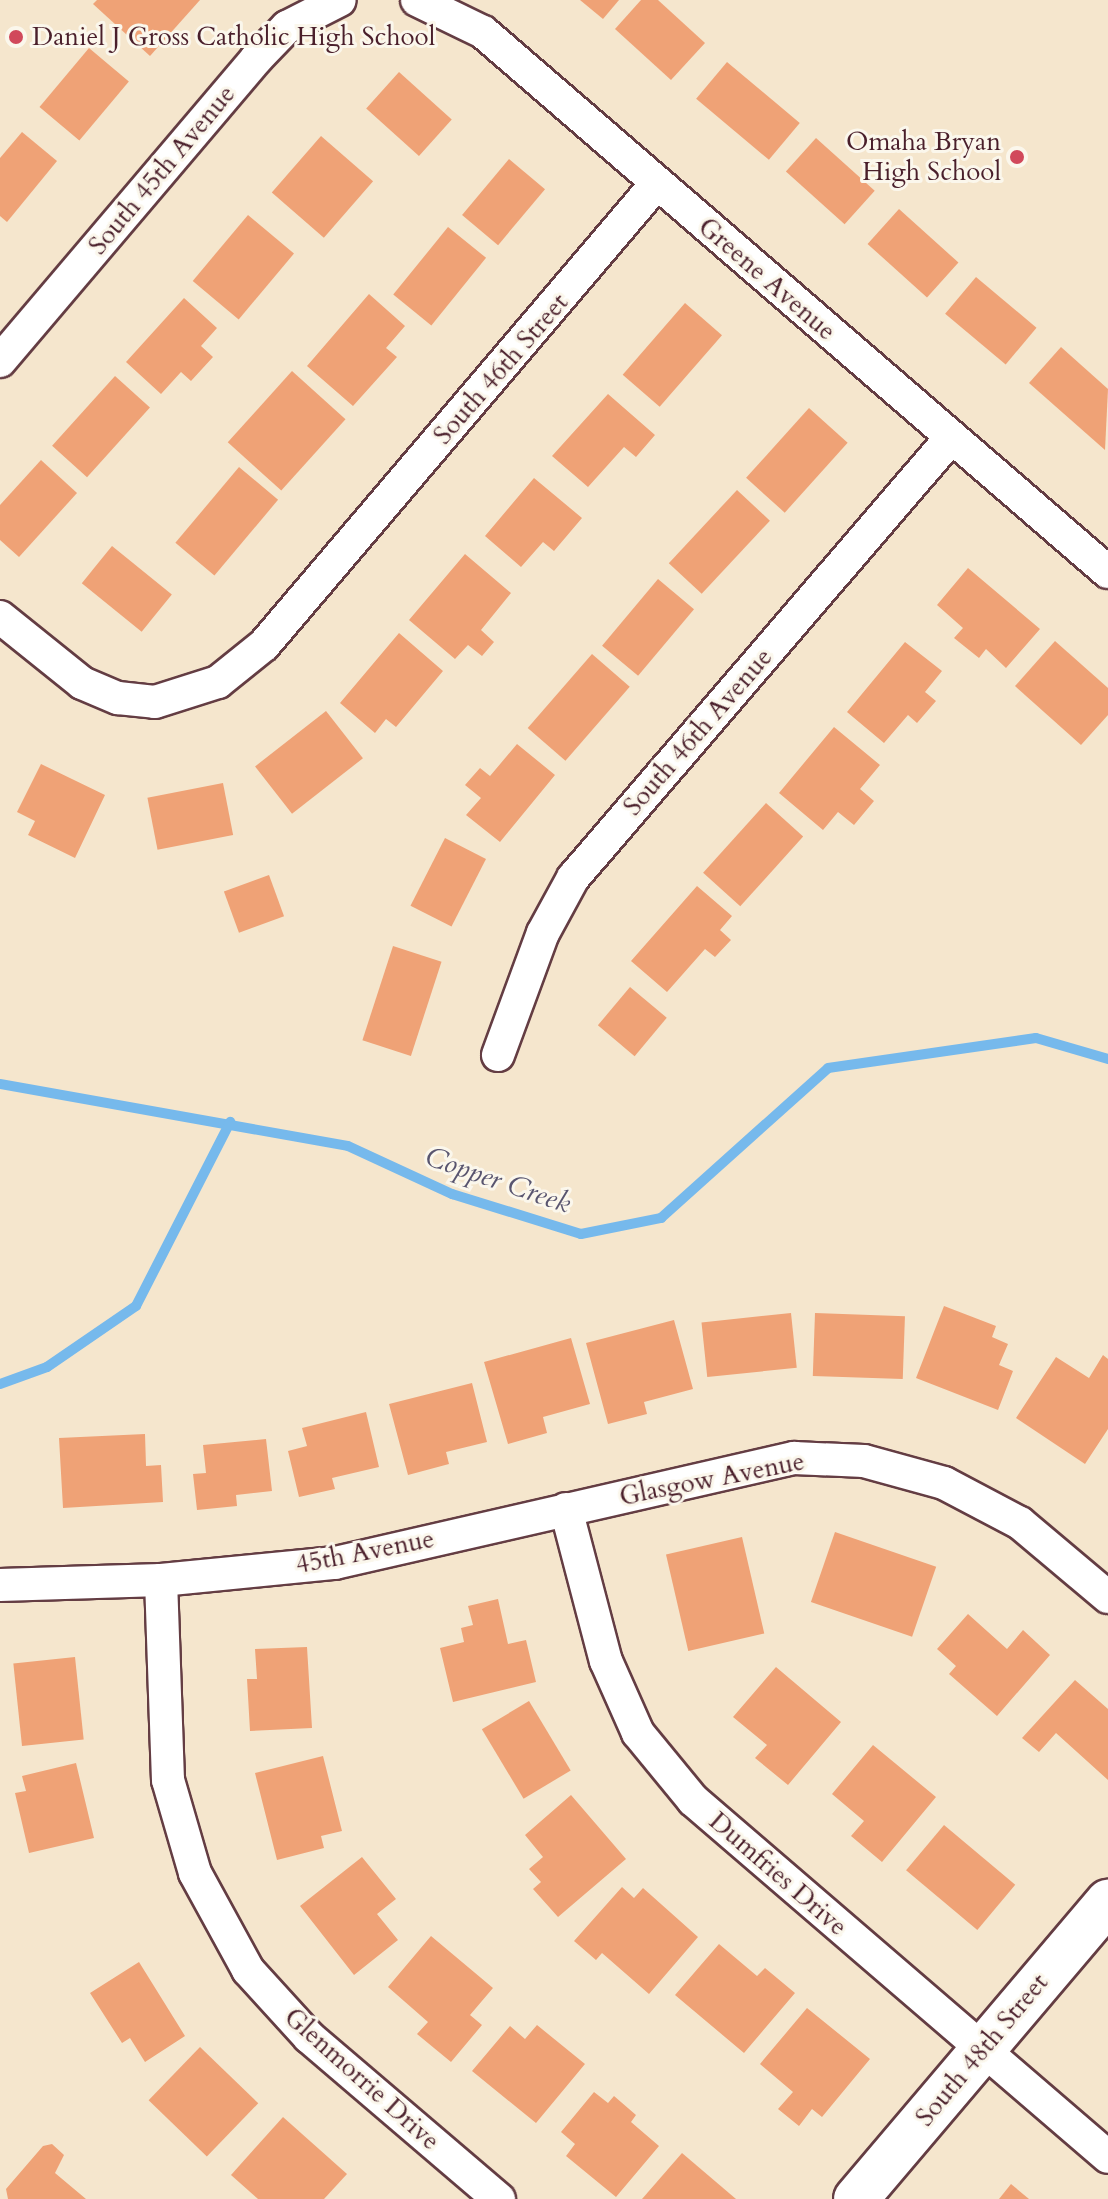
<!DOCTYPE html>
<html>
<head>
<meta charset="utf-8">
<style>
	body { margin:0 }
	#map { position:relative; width:1108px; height:2199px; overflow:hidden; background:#f5e6cd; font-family:Cardo,serif }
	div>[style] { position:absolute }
	.stream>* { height:10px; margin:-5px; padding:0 5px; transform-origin:5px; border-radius:5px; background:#76b9ec }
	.building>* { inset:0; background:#efa276; transform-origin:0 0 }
	.roads { filter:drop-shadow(2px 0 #643d43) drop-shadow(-2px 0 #643d43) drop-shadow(0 2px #643d43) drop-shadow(0 -2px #643d43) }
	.street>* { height:32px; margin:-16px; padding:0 16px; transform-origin:16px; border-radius:16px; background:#fff }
	.secondary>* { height:44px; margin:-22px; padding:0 22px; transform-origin:22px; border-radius:22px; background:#fff }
	.dots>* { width:22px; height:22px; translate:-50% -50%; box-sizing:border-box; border:4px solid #fbf7ec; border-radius:50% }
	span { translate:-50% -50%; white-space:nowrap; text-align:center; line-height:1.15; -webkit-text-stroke:6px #fbf7ec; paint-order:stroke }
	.poi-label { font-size:26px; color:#4a1f2b }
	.left { translate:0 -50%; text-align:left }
	.right { translate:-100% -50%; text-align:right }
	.street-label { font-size:26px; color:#4a1f2b }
	.water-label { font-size:28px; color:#59556f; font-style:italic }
</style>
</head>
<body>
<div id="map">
	<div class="stream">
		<i style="left:0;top:1084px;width:353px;rotate:10.1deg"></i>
		<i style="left:348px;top:1146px;width:115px;rotate:24.8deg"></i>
		<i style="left:452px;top:1194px;width:135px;rotate:17.2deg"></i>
		<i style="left:581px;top:1234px;width:82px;rotate:-11.3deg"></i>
		<i style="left:661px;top:1218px;width:224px;rotate:-41.9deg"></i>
		<i style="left:828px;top:1068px;width:210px;rotate:-8.2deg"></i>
		<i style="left:1036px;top:1038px;width:75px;rotate:16.3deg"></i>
		<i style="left:0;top:1384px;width:50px;rotate:-19.9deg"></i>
		<i style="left:47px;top:1367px;width:108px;rotate:-34.4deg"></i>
		<i style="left:136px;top:1306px;width:207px;rotate:-62.9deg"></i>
	</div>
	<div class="building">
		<i style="clip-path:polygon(97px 0,200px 0,150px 56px,93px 4px)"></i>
		<i style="clip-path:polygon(580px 0,619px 0,603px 19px)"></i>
		<i style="clip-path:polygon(641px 0,658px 0,705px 43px,671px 80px,615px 29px)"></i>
		<i style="left:89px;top:48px;width:52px;height:77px;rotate:40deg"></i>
		<i style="left:727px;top:62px;width:95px;height:48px;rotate:40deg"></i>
		<i style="left:399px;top:72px;width:71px;height:49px;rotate:42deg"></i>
		<i style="clip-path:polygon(22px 132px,57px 161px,7px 222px,0 216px,0 158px)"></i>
		<i style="left:321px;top:136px;width:69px;height:75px;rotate:41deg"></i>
		<i style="left:816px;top:138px;width:79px;height:45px;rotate:42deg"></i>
		<i style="left:509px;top:159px;width:47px;height:73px;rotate:40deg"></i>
		<i style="left:899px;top:209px;width:80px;height:47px;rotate:42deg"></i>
		<i style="left:248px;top:215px;width:60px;height:86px;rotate:40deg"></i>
		<i style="left:448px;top:227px;width:49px;height:87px;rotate:39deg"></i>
		<i style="left:976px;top:277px;width:79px;height:48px;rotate:40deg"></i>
		<i style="clip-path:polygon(369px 294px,405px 326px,386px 348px,397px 357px,353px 406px,307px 366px)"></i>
		<i style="clip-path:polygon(184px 298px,217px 328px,201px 346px,213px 357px,191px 381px,181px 372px,161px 394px,126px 362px)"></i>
		<i style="left:685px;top:303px;width:49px;height:95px;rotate:41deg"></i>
		<i style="clip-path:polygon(1061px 347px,1108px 389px,1105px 450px,1029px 383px)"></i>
		<i style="left:292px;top:371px;width:72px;height:96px;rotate:42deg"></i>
		<i style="left:115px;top:376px;width:47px;height:94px;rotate:42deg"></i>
		<i style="clip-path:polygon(608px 394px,655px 435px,636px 457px,624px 447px,588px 487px,552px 456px)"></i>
		<i style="left:809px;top:408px;width:52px;height:94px;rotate:42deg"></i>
		<i style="clip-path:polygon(41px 460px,77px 493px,19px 557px,0 540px,0 505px)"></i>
		<i style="left:239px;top:467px;width:51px;height:99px;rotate:40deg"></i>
		<i style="clip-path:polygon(534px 478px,582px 518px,554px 551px,543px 542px,521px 567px,485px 536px)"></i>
		<i style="left:737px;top:490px;width:45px;height:100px;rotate:43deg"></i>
		<i style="left:112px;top:546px;width:77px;height:48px;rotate:39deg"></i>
		<i style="clip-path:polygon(465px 554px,511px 593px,481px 630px,494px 642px,482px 656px,468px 645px,455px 659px,409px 620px)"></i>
		<i style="clip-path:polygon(968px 568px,1040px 629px,1006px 668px,986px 649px,979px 658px,954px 638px,963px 628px,937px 605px)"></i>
		<i style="left:658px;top:579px;width:47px;height:87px;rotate:40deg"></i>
		<i style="clip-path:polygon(399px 633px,443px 671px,396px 727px,386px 719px,375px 733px,340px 703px)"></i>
		<i style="clip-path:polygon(1055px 641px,1108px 688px,1108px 715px,1081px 745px,1015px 686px)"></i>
		<i style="clip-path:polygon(905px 642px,942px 671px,925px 692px,936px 701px,917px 723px,908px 715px,884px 743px,847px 712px)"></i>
		<i style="left:592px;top:654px;width:50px;height:98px;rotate:41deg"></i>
		<i style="left:326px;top:711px;width:60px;height:90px;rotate:52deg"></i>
		<i style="clip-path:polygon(834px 727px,880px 765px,860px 789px,874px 801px,854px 825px,838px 812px,823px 830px,779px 793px)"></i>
		<i style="clip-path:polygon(517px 744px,555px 775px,500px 842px,466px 815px,481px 798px,465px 785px,480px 768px,490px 776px)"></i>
		<i style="clip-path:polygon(41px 764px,105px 795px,75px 858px,28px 835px,35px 821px,17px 812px)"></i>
		<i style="left:223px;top:783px;width:53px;height:77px;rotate:79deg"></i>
		<i style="left:766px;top:803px;width:50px;height:94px;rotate:42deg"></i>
		<i style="left:445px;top:838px;width:46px;height:76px;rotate:27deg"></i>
		<i style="left:269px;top:875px;width:44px;height:48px;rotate:70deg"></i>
		<i style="clip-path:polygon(697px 886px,732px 916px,720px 930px,731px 940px,715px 957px,705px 949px,667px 992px,631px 961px)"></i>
		<i style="left:393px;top:946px;width:51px;height:99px;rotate:18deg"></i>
		<i style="left:630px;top:987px;width:48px;height:50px;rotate:40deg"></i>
		<i style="clip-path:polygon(944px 1306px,996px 1326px,992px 1337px,1008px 1344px,999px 1365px,1013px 1371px,998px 1410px,916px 1378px)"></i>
		<i style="left:791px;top:1313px;width:55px;height:90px;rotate:84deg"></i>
		<i style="left:815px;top:1313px;width:90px;height:63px;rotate:2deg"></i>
		<i style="clip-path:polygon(674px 1320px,693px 1389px,644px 1402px,647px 1414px,608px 1424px,586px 1343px)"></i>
		<i style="clip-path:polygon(571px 1338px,590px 1404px,543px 1417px,547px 1433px,508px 1444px,484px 1362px)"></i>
		<i style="clip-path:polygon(1103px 1355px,1108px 1359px,1108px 1429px,1085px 1464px,1016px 1418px,1056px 1357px,1089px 1378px)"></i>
		<i style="clip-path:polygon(472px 1383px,487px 1442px,446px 1452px,449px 1464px,408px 1475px,389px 1404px)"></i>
		<i style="clip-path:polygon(366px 1412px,379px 1467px,332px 1478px,335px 1489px,299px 1497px,288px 1451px,307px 1446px,302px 1428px)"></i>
		<i style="clip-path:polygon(145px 1434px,146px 1466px,161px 1465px,163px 1502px,63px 1508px,59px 1438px)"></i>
		<i style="clip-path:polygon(266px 1439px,272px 1491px,236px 1495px,237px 1506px,197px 1510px,193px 1474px,206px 1473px,203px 1445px)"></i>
		<i style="left:835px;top:1532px;width:107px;height:74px;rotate:19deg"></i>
		<i style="left:742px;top:1537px;width:99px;height:78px;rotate:77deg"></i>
		<i style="clip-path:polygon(498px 1599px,508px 1644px,526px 1640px,536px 1682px,453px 1702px,440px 1648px,464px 1642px,461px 1628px,473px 1625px,468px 1606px)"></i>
		<i style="clip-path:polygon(968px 1614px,1007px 1649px,1023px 1630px,1050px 1655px,997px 1716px,949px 1674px,956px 1666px,937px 1649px)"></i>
		<i style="clip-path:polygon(307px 1647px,312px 1728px,250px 1731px,247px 1679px,257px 1679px,255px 1649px)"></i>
		<i style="left:75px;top:1657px;width:83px;height:62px;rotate:84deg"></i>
		<i style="clip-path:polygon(776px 1667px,841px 1722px,788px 1785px,755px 1758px,767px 1745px,733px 1717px)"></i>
		<i style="clip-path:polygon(1075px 1680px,1108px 1709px,1108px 1780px,1056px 1733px,1039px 1752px,1022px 1738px)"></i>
		<i style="left:529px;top:1701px;width:81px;height:55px;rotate:59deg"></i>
		<i style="clip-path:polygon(873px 1745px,936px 1797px,882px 1862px,851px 1836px,864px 1821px,832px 1794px)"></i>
		<i style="clip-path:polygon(323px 1756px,342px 1831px,321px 1836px,324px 1848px,277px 1860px,255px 1773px)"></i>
		<i style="clip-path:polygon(76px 1763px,94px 1838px,29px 1853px,15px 1793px,26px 1791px,22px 1776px)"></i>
		<i style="clip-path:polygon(571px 1795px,626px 1859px,558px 1917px,533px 1889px,541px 1882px,529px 1869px,543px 1857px,525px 1835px)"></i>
		<i style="left:944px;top:1825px;width:93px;height:59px;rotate:40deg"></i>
		<i style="clip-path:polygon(362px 1857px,396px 1899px,377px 1914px,398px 1940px,354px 1975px,300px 1906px)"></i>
		<i style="clip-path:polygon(622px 1887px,634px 1898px,643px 1888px,698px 1937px,649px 1994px,602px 1953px,596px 1960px,574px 1941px)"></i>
		<i style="clip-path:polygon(431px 1936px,493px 1988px,470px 2015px,482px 2025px,451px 2062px,417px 2034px,428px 2022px,388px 1987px)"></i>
		<i style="clip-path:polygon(719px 1944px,757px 1976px,765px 1968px,795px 1993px,744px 2053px,675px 1995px)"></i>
		<i style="clip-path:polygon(139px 1962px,185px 2036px,145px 2062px,130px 2038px,122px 2043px,90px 1993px)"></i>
		<i style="clip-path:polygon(807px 2008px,870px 2059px,822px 2117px,812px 2109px,799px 2126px,778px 2109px,793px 2092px,760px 2064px)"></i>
		<i style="clip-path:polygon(537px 2025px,585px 2064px,536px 2123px,472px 2071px,510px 2026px,525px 2039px)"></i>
		<i style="left:200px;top:2047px;width:81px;height:74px;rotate:44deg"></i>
		<i style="clip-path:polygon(594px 2092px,608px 2103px,614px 2096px,636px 2115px,631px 2122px,659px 2146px,616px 2197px,566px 2156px,575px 2144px,561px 2132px)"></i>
		<i style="clip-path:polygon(283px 2117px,347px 2174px,324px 2199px,258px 2199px,231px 2175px)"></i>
		<i style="clip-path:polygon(52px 2144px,64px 2155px,55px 2173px,86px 2199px,8px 2199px,6px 2189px,43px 2146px)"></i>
		<i style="clip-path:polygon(682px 2153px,736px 2199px,642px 2199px)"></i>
		<i style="clip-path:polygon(1011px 2184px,1029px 2199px,999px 2199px)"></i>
	</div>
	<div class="roads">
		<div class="street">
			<i style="left:417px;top:0;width:73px;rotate:25.9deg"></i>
			<i style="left:483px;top:32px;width:826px;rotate:40.83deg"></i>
			<i style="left:0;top:361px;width:396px;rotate:-49.7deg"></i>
			<i style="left:256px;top:59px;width:45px;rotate:-45.9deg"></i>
			<i style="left:287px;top:27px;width:59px;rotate:-27deg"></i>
			<i style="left:0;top:617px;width:105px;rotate:38.8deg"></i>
			<i style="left:82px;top:683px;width:39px;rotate:23deg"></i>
			<i style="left:118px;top:698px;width:37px;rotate:6deg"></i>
			<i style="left:155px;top:702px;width:66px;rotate:-17.6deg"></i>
			<i style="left:218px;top:682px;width:59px;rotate:-38.8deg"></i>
			<i style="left:264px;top:645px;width:607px;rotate:-49.61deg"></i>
			<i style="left:498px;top:1055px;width:130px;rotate:-69.8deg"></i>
			<i style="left:543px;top:933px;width:63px;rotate:-61.4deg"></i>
			<i style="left:573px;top:878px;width:579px;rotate:-49.35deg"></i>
			<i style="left:566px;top:1509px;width:157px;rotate:75.3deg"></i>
			<i style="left:606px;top:1661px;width:79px;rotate:66deg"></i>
			<i style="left:638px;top:1733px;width:87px;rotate:50.6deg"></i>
			<i style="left:693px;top:1800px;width:547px;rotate:40.7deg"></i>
			<i style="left:161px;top:1580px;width:200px;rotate:88deg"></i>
			<i style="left:168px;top:1780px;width:97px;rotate:73.8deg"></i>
			<i style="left:195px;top:1873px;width:111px;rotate:61.3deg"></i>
			<i style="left:248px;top:1970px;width:91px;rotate:47.7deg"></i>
			<i style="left:309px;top:2037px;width:250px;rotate:40.5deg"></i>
			<i style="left:0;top:1585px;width:161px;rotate:-1.8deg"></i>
			<i style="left:161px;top:1580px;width:175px;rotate:-5.6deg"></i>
			<i style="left:335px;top:1563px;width:471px;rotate:-12.9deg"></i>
			<i style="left:794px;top:1458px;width:70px;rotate:2.5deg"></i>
			<i style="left:864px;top:1461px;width:83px;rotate:15.4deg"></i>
			<i style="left:944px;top:1483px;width:86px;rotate:27.8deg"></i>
			<i style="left:1020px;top:1523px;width:115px;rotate:40.1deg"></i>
		</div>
		<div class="secondary">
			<i style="left:856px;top:2199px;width:390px;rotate:-49.7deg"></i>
		</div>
	</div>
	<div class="dots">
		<i style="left:16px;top:37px;background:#d1495b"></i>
		<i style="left:1017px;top:157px;background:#d1495b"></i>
	</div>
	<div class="poi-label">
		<span class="left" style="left:32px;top:37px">Daniel J Gross Catholic High School</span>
		<span class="right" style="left:1001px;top:157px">Omaha Bryan<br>High School</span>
	</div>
	<div class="street-label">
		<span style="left:162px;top:170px;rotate:-50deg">South 45th Avenue</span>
		<span style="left:767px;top:279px;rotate:41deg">Greene Avenue</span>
		<span style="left:501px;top:369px;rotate:-49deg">South 46th Street</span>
		<span style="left:698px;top:732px;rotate:-49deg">South 46th Avenue</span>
		<span style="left:712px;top:1479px;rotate:-11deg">Glasgow Avenue</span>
		<span style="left:365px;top:1552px;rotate:-11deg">45th Avenue</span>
		<span style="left:778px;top:1874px;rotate:41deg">Dumfries Drive</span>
		<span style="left:982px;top:2050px;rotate:-50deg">South 48th Street</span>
		<span style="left:362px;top:2079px;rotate:42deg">Glenmorrie Drive</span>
	</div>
	<div class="water-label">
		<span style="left:498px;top:1180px;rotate:19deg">Copper Creek</span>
	</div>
</div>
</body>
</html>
